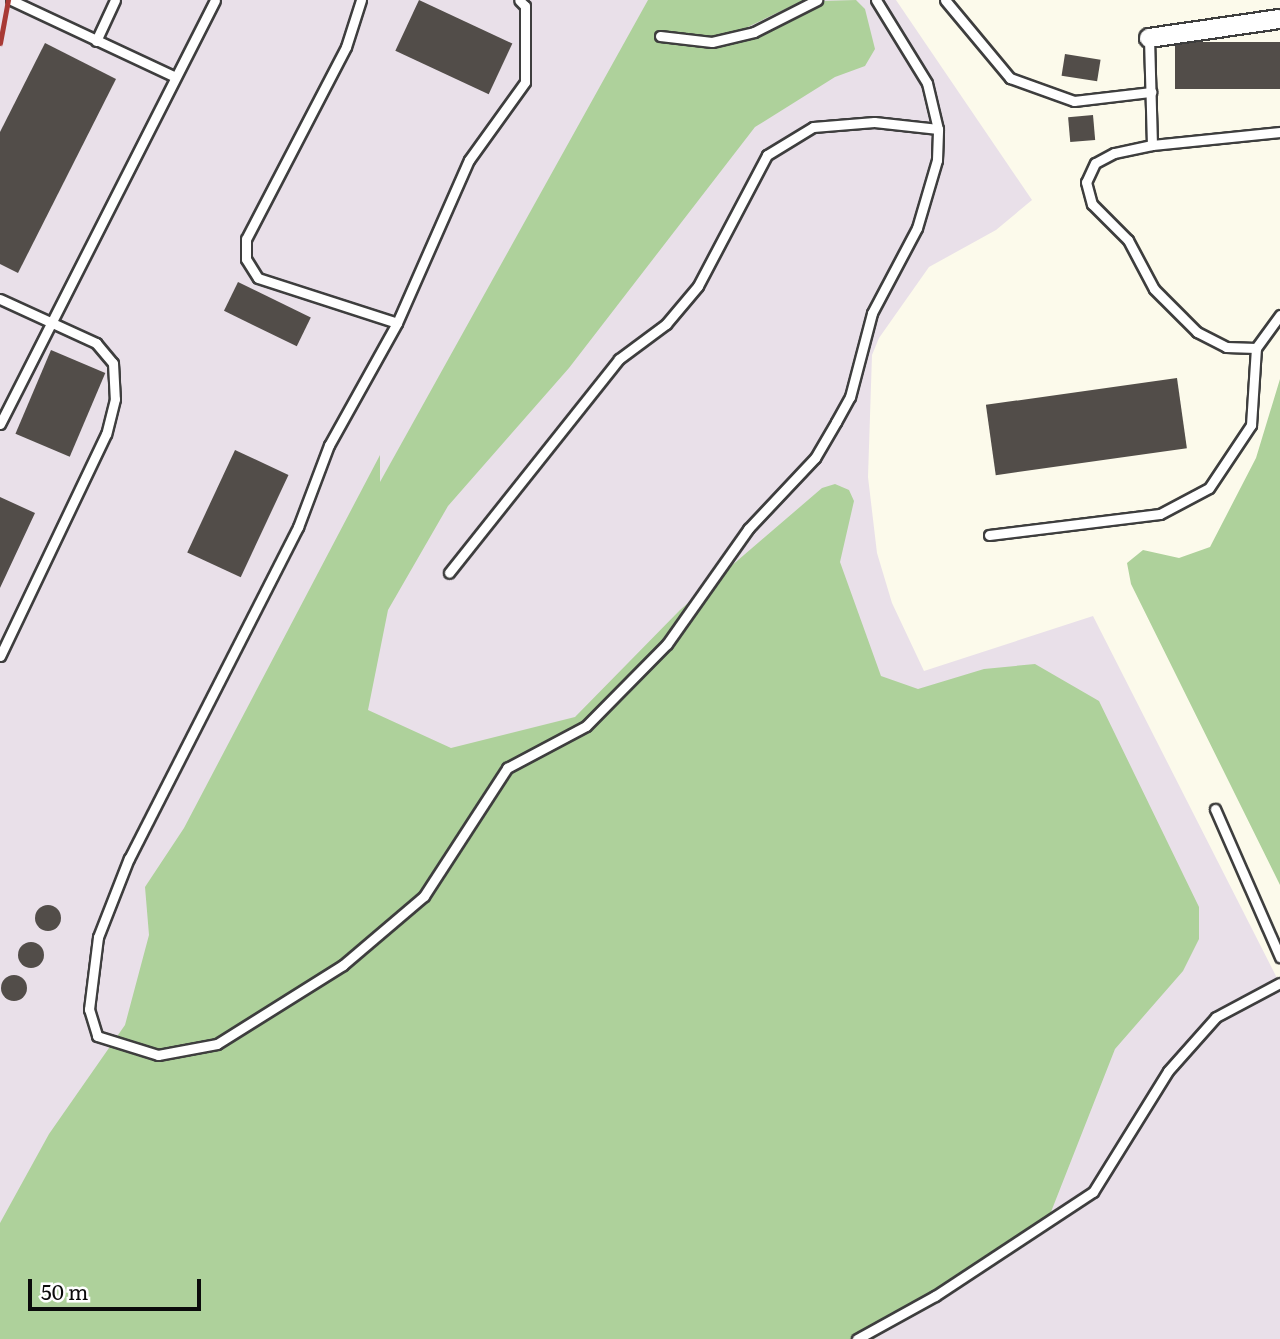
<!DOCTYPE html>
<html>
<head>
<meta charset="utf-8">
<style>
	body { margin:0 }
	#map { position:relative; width:1280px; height:1339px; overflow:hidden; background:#fcfaeb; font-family:Literata,serif }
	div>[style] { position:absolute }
	.industrial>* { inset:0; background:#e9e0e9 }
	.forest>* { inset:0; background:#aed19b }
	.building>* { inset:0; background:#524d49; transform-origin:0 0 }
	.round { border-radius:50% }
	.roads { filter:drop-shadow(2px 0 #3e3e3e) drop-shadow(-2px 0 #3e3e3e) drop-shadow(0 2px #3e3e3e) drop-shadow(0 -2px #3e3e3e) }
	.service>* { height:9px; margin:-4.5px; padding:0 4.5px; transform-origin:4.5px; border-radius:4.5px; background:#fff }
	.minor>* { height:18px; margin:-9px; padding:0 9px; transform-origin:9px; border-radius:9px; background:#fff }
	.rail>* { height:5px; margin:-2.5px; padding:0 2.5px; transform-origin:2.5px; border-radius:2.5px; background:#a83a35 }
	span { translate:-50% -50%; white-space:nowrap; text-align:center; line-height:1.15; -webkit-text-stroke:7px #fff; paint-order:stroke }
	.scale { position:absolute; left:28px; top:1279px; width:173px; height:32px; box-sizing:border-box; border:4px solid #0b0b0b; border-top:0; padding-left:9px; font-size:21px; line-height:24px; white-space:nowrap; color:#0b0b0b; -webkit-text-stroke:5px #fff; paint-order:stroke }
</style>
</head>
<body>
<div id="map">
	<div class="industrial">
		<i style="clip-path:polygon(0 0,896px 0,1032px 200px,996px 230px,929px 267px,879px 338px,872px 355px,868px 477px,877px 553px,892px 603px,924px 671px,1093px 616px,1280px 984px,1280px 1339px,0 1339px)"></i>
	</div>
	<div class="forest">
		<i style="clip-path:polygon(648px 0,804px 0,712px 44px,821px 1px,856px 0,865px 9px,875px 49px,865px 66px,835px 77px,755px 127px,569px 368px,448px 506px,388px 610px,368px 710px,451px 748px,575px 717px,680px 610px,822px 488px,835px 484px,849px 490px,854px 501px,840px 562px,881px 676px,918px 689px,984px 669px,1035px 664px,1099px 701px,1199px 907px,1199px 939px,1183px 971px,1115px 1049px,1049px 1217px,874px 1339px,0 1339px,0 1223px,49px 1134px,125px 1025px,149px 935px,145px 887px,184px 828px,380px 455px,380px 482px)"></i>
		<i style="clip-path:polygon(1280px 379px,1280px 885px,1131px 584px,1127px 563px,1143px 550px,1179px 558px,1210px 547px,1256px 458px)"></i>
	</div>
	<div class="building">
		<i style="left:419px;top:0;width:103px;height:56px;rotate:25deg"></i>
		<i style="left:1280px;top:42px;width:47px;height:105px;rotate:90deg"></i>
		<i style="clip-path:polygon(45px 43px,116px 79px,18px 273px,0 264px,0 132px)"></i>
		<i style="left:1065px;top:54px;width:36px;height:22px;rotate:9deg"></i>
		<i style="left:1093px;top:115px;width:25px;height:25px;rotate:85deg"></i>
		<i style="left:238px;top:282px;width:81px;height:32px;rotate:26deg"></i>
		<i style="left:51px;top:350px;width:59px;height:91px;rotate:23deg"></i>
		<i style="left:1177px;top:378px;width:71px;height:193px;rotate:82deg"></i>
		<i style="left:235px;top:450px;width:59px;height:113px;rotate:25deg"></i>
		<i style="clip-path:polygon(0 497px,35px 513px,0 588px)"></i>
		<i class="round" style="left:35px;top:905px;width:26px;height:26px"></i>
		<i class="round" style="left:18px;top:942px;width:26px;height:26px"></i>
		<i class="round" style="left:1px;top:975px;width:26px;height:26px"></i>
	</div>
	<div class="roads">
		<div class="service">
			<i style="left:11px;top:0;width:179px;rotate:25.1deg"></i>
			<i style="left:361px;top:0;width:49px;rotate:107.7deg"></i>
			<i style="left:346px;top:47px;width:216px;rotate:117.5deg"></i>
			<i style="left:246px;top:239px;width:20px;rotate:90deg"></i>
			<i style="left:246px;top:259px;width:22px;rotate:58deg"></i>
			<i style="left:258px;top:278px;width:146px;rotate:17.9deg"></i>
			<i style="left:397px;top:323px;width:178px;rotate:-66.2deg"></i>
			<i style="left:469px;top:160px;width:96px;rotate:-54.3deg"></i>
			<i style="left:525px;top:82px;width:76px;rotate:-90deg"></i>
			<i style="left:525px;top:6px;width:8px;rotate:-135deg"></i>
			<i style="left:876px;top:0;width:97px;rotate:58.4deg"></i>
			<i style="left:927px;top:83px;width:47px;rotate:76.6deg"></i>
			<i style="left:945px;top:0;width:102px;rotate:50.2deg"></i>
			<i style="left:1010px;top:78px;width:68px;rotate:19.8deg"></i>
			<i style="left:1074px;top:101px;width:78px;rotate:-6.7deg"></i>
			<i style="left:660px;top:36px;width:52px;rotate:6.6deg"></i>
			<i style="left:712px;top:42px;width:43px;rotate:-13.4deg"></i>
			<i style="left:754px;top:32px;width:71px;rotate:-26.9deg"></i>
			<i style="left:1149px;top:38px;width:107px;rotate:88.4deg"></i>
			<i style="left:1152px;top:145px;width:39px;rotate:168deg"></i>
			<i style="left:1114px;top:153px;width:21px;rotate:152deg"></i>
			<i style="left:1095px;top:163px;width:21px;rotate:115deg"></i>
			<i style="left:1086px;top:182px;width:23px;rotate:75deg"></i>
			<i style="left:1092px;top:204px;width:51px;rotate:45deg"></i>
			<i style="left:1128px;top:240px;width:55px;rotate:62deg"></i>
			<i style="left:1154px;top:289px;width:61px;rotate:45deg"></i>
			<i style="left:1197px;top:332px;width:33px;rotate:27deg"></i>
			<i style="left:1226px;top:347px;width:30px;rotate:2deg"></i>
			<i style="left:1256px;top:348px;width:41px;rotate:-54deg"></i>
			<i style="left:96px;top:41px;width:45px;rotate:-65.1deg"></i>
			<i style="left:1152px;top:145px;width:129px;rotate:-5.8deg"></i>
			<i style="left:0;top:299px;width:106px;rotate:24.6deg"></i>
			<i style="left:96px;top:343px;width:26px;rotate:50deg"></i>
			<i style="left:113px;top:363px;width:36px;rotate:87deg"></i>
			<i style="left:115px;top:399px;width:36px;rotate:104deg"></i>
			<i style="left:106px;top:434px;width:246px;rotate:115.5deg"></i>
			<i style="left:397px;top:323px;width:140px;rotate:119.1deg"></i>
			<i style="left:329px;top:445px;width:88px;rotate:110.7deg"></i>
			<i style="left:298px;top:527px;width:372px;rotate:117deg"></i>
			<i style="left:129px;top:858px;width:85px;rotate:111.4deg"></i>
			<i style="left:98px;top:937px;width:73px;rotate:97.1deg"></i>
			<i style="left:89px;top:1009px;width:28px;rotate:73deg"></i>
			<i style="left:97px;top:1036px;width:64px;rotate:17.3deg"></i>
			<i style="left:158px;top:1055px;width:60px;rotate:-10.6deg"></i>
			<i style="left:217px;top:1044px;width:149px;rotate:-32.1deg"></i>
			<i style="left:343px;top:965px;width:106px;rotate:-40.4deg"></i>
			<i style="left:424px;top:896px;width:153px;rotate:-57deg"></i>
			<i style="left:507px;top:768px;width:89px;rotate:-28deg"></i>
			<i style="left:586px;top:726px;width:115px;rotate:-45.4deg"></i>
			<i style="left:667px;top:644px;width:141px;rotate:-54.8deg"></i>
			<i style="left:748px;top:529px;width:98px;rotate:-46.7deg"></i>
			<i style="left:815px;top:458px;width:42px;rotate:-59.7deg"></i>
			<i style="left:836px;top:422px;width:29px;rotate:-61deg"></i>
			<i style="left:850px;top:397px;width:87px;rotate:-75.3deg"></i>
			<i style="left:872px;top:313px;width:96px;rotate:-62.1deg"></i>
			<i style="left:917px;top:228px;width:71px;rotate:-73.6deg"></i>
			<i style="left:937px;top:160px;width:31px;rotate:-88deg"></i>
			<i style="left:938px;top:129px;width:64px;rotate:-173.8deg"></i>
			<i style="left:874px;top:122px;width:61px;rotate:175.3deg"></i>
			<i style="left:813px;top:127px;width:54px;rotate:148.7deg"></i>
			<i style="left:767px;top:155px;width:148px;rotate:117.8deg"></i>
			<i style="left:698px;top:286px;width:50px;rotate:130.1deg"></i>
			<i style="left:666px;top:324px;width:59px;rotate:143.3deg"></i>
			<i style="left:619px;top:359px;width:273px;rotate:128.5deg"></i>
			<i style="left:0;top:424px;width:475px;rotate:-63.1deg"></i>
			<i style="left:989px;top:535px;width:172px;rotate:-7deg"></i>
			<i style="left:1160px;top:514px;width:55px;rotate:-28deg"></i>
			<i style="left:1209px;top:488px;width:76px;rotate:-56.3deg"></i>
			<i style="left:1251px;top:425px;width:77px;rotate:-86.3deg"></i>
			<i style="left:1215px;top:809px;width:162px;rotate:66.3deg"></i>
			<i style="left:857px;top:1339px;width:89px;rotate:-28.9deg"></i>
			<i style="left:935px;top:1296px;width:189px;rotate:-33.4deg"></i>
			<i style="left:1093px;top:1192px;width:142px;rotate:-58.2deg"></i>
			<i style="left:1168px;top:1071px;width:72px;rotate:-48.4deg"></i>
			<i style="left:1216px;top:1017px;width:72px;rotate:-28deg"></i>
		</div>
		<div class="minor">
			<i style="left:1149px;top:38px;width:132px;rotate:-8.3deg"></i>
		</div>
	</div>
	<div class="rail">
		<i style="left:0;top:43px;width:44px;rotate:-79.5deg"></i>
	</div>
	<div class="scale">50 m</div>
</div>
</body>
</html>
